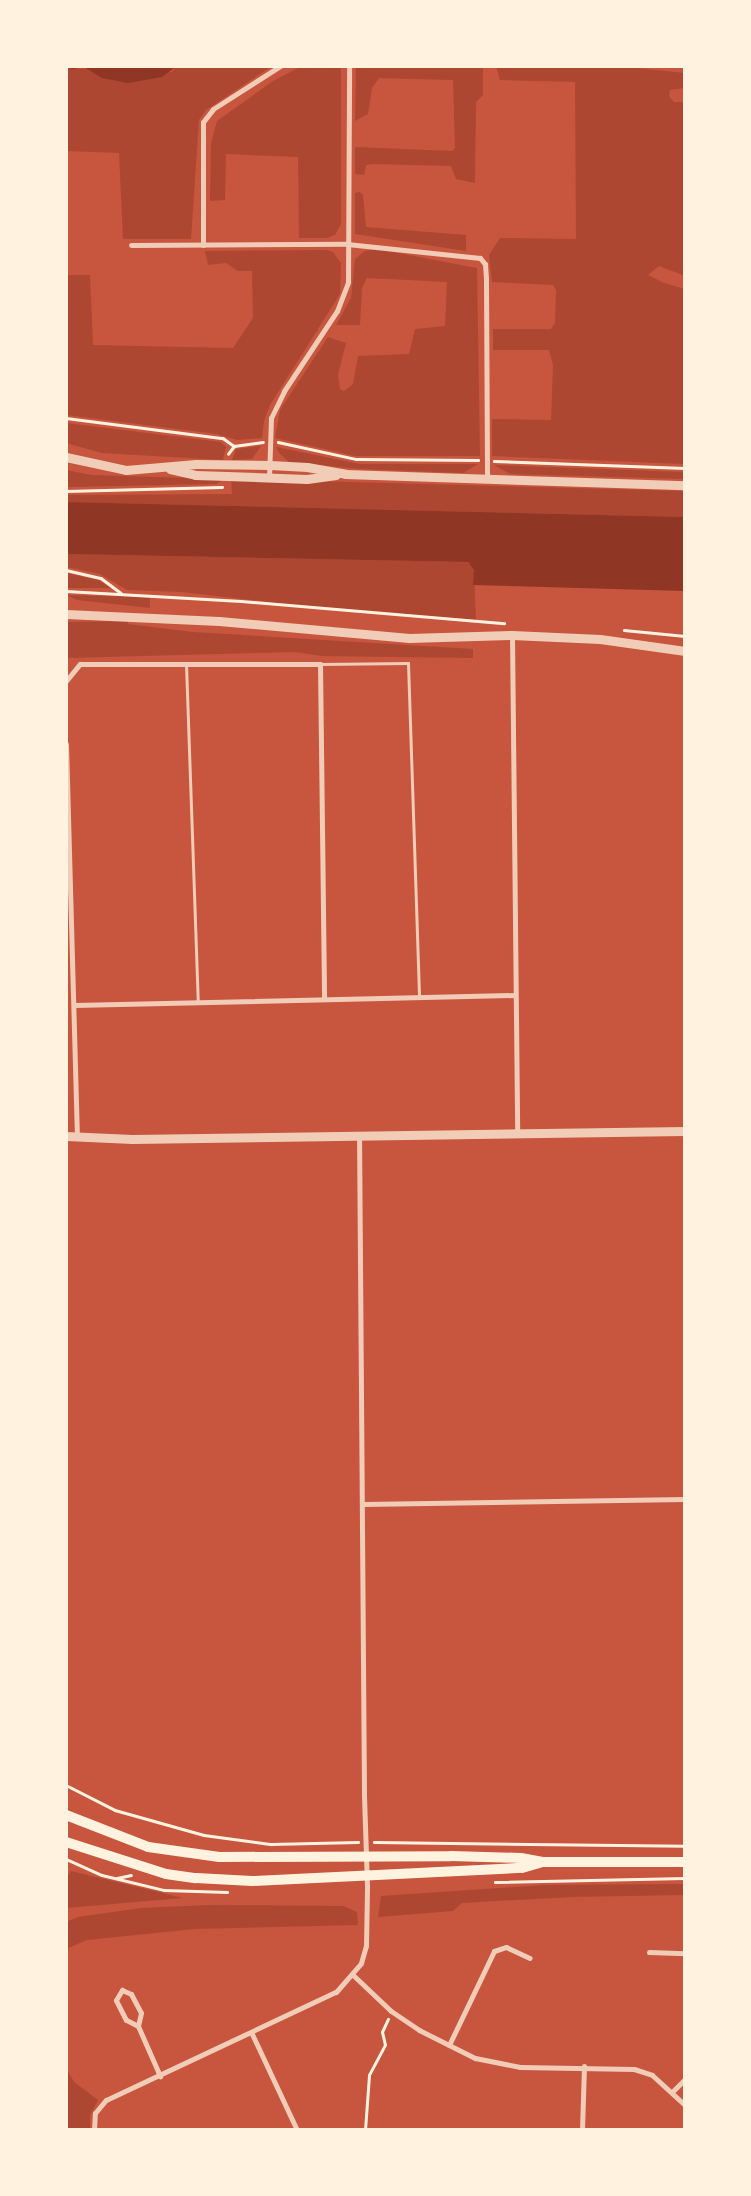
<!DOCTYPE html>
<html>
<head>
<meta charset="utf-8">
<style>
	body { margin:0 }
	#map { position:relative; width:751px; height:2196px; overflow:hidden; background:#c8553d; font-family:"PT Sans",sans-serif }
	div>[style] { position:absolute }
	.green>* { inset:0; background:#ae4732 }
	.water>* { inset:0; background:#8f3625 }
	.path>* { height:2.5px; margin:-1.25px; padding:0 1.25px; transform-origin:1.25px; border-radius:1.25px; background:#fff3e0 }
	.service>* { height:3px; margin:-1.5px; padding:0 1.5px; transform-origin:1.5px; border-radius:1.5px; background:#f1ccb7 }
	.minor>* { height:5px; margin:-2.5px; padding:0 2.5px; transform-origin:2.5px; border-radius:2.5px; background:#f1ccb7 }
	.tertiary>* { height:9px; margin:-4.5px; padding:0 4.5px; transform-origin:4.5px; border-radius:4.5px; background:#f1ccb7 }
	.secondary>* { height:10px; margin:-5px; padding:0 5px; transform-origin:5px; border-radius:5px; background:#fff3e0 }
	span { translate:-50% -50%; white-space:nowrap; text-align:center; line-height:1.15; -webkit-text-stroke:5px #fff3e0; paint-order:stroke }
	.frame { position:absolute; inset:0; border:68px solid #fff3e0; pointer-events:none }
</style>
</head>
<body>
<div id="map">
	<div class="green">
		<i style="clip-path:polygon(177px 66px,272px 66px,206px 110px,199px 120px,191px 239px,123px 239px,119px 153px,66px 151px,66px 68px,172px 72px)"></i>
		<i style="clip-path:polygon(302px 66px,339px 66px,341px 70px,341px 224px,335px 235px,327px 238px,299px 238px,298px 157px,226px 154px,225px 200px,210px 201px,211px 143px,217px 121px,273px 81px)"></i>
		<i style="clip-path:polygon(356px 66px,483px 66px,483px 95px,476px 102px,475px 183px,456px 179px,451px 166px,373px 164px,366px 165px,364px 175px,355px 174px,355px 147px,452px 151px,455px 148px,453px 80px,379px 78px,372px 88px,368px 114px,355px 121px)"></i>
		<i style="clip-path:polygon(496px 66px,617px 66px,685px 73px,685px 88px,670px 90px,669px 96px,674px 102px,685px 102px,685px 276px,659px 266px,648px 275px,664px 283px,685px 289px,685px 464px,492px 456px,492px 419px,551px 420px,553px 365px,549px 350px,493px 350px,493px 329px,551px 329px,555px 323px,556px 290px,553px 285px,492px 282px,489px 255px,500px 238px,576px 239px,575px 82px,500px 80px)"></i>
		<i style="clip-path:polygon(360px 192px,363px 195px,366px 227px,466px 235px,466px 251px,355px 234px,355px 193px)"></i>
		<i style="clip-path:polygon(377px 249px,477px 268px,480px 456px,355px 456px,275px 438px,280px 410px,328px 337px,346px 343px,338px 375px,340px 389px,344px 391px,353px 384px,358px 356px,409px 354px,415px 329px,445px 326px,447px 282px,367px 278px,362px 288px,360px 325px,336px 325px,351px 298px,355px 259px,365px 251px)"></i>
		<i style="clip-path:polygon(327px 250px,333px 252px,341px 263px,340px 294px,270px 405px,264px 421px,262px 438px,237px 440px,217px 434px,66px 415px,66px 275px,90px 275px,93px 345px,233px 348px,253px 318px,252px 271px,238px 271px,226px 263px,208px 265px,205px 251px)"></i>
		<i style="clip-path:polygon(66px 423px,221px 442px,226px 447px,223px 460px,102px 453px,66px 443px)"></i>
		<i style="clip-path:polygon(261px 446px,252px 459px,232px 460px,236px 449px)"></i>
		<i style="clip-path:polygon(276px 447px,360px 464px,478px 464px,463px 473px,360px 469px,289px 462px,280px 454px)"></i>
		<i style="clip-path:polygon(494px 465px,685px 472px,685px 479px,510px 474px)"></i>
		<i style="clip-path:polygon(66px 470px,92px 475px,223px 479px,217px 484px,66px 487px)"></i>
		<i style="clip-path:polygon(231px 479px,685px 491px,685px 517px,66px 502px,66px 495px,232px 494px)"></i>
		<i style="clip-path:polygon(66px 554px,468px 562px,474px 570px,476px 620px,311px 607px,182px 592px,127px 590px,100px 574px,66px 567px)"></i>
		<i style="clip-path:polygon(66px 573px,98px 580px,111px 588px,66px 588px)"></i>
		<i style="clip-path:polygon(66px 595px,150px 597px,150px 608px,77px 600px)"></i>
		<i style="clip-path:polygon(128px 621px,128px 624px,193px 632px,473px 649px,473px 658px,322px 656px,295px 652px,66px 658px,66px 622px)"></i>
		<i style="clip-path:polygon(71px 1871px,183px 1898px,66px 1908px,66px 1879px)"></i>
		<i style="clip-path:polygon(685px 1884px,685px 1895px,571px 1897px,462px 1903px,453px 1911px,378px 1917px,381px 1896px,544px 1885px)"></i>
		<i style="clip-path:polygon(209px 1905px,343px 1906px,357px 1912px,358px 1925px,195px 1929px,87px 1940px,66px 1949px,66px 1922px,78px 1917px,141px 1908px)"></i>
		<i style="clip-path:polygon(66px 2068px,74px 2082px,98px 2100px,90px 2115px,90px 2130px,66px 2130px)"></i>
	</div>
	<div class="water">
		<i style="clip-path:polygon(66px 66px,177px 66px,162px 77px,128px 83px,102px 78px,84px 67px,72px 69px)"></i>
		<i style="clip-path:polygon(66px 502px,685px 517px,685px 591px,473px 585px,474px 570px,468px 562px,66px 554px)"></i>
	</div>
	<div class="path">
		<i style="left:66px;top:418px;width:158px;rotate:7.3deg"></i>
		<i style="left:223px;top:438px;width:14px;rotate:36deg"></i>
		<i style="left:278px;top:442px;width:80px;rotate:12.3deg"></i>
		<i style="left:356px;top:459px;width:122px;rotate:0.5deg"></i>
		<i style="left:228px;top:454px;width:10px;rotate:-53deg"></i>
		<i style="left:234px;top:446px;width:29px;rotate:-8deg"></i>
		<i style="left:494px;top:461px;width:191px;rotate:2.1deg"></i>
		<i style="left:66px;top:491px;width:156px;rotate:-1.5deg"></i>
		<i style="left:66px;top:570px;width:36px;rotate:13deg"></i>
		<i style="left:101px;top:578px;width:25px;rotate:37deg"></i>
		<i style="left:66px;top:591px;width:175px;rotate:3.3deg"></i>
		<i style="left:241px;top:601px;width:264px;rotate:4.8deg"></i>
		<i style="left:624px;top:630px;width:61px;rotate:5.6deg"></i>
		<i style="left:66px;top:1785px;width:55px;rotate:27deg"></i>
		<i style="left:115px;top:1810px;width:92px;rotate:15.7deg"></i>
		<i style="left:204px;top:1835px;width:68px;rotate:7.7deg"></i>
		<i style="left:271px;top:1844px;width:87px;rotate:-1.3deg"></i>
		<i style="left:374px;top:1842px;width:311px;rotate:0.7deg"></i>
		<i style="left:66px;top:1859px;width:39px;rotate:24deg"></i>
		<i style="left:102px;top:1875px;width:64px;rotate:13.6deg"></i>
		<i style="left:164px;top:1890px;width:63px;rotate:1.8deg"></i>
		<i style="left:117px;top:1878px;width:14px;rotate:-12deg"></i>
		<i style="left:495px;top:1882px;width:190px;rotate:-1.2deg"></i>
		<i style="left:365px;top:2130px;width:55px;rotate:-85.8deg"></i>
		<i style="left:369px;top:2075px;width:34px;rotate:-62deg"></i>
		<i style="left:385px;top:2045px;width:13px;rotate:-103deg"></i>
		<i style="left:382px;top:2032px;width:14px;rotate:-65deg"></i>
	</div>
	<div class="service">
		<i style="left:186px;top:664px;width:337px;rotate:88deg"></i>
		<i style="left:320px;top:664px;width:88px;rotate:-0.7deg"></i>
		<i style="left:408px;top:663px;width:333px;rotate:88.1deg"></i>
	</div>
	<div class="minor">
		<i style="left:131px;top:245px;width:216px;rotate:-0.3deg"></i>
		<i style="left:347px;top:244px;width:134px;rotate:6deg"></i>
		<i style="left:480px;top:258px;width:8px;rotate:50deg"></i>
		<i style="left:485px;top:264px;width:15px;rotate:86deg"></i>
		<i style="left:486px;top:279px;width:200px;rotate:89.7deg"></i>
		<i style="left:203px;top:245px;width:123px;rotate:-90deg"></i>
		<i style="left:203px;top:122px;width:16px;rotate:-52deg"></i>
		<i style="left:213px;top:109px;width:80px;rotate:-32.7deg"></i>
		<i style="left:269px;top:478px;width:60px;rotate:-88.1deg"></i>
		<i style="left:271px;top:418px;width:30px;rotate:-64deg"></i>
		<i style="left:284px;top:391px;width:96px;rotate:-56.5deg"></i>
		<i style="left:337px;top:311px;width:31px;rotate:-69deg"></i>
		<i style="left:348px;top:282px;width:216px;rotate:-89.7deg"></i>
		<i style="left:512px;top:635px;width:497px;rotate:89.4deg"></i>
		<i style="left:66px;top:681px;width:22px;rotate:-51deg"></i>
		<i style="left:80px;top:664px;width:240px"></i>
		<i style="left:320px;top:664px;width:333px;rotate:89.3deg"></i>
		<i style="left:66px;top:744px;width:393px;rotate:88.4deg"></i>
		<i style="left:74px;top:1005px;width:441px;rotate:-1.3deg"></i>
		<i style="left:363px;top:1504px;width:322px;rotate:-0.9deg"></i>
		<i style="left:649px;top:1952px;width:36px;rotate:2deg"></i>
		<i style="left:353px;top:1975px;width:52px;rotate:43.5deg"></i>
		<i style="left:391px;top:2011px;width:34px;rotate:34deg"></i>
		<i style="left:419px;top:2030px;width:63px;rotate:26.6deg"></i>
		<i style="left:475px;top:2058px;width:46px;rotate:11.3deg"></i>
		<i style="left:520px;top:2067px;width:114px;rotate:1deg"></i>
		<i style="left:634px;top:2069px;width:19px;rotate:18deg"></i>
		<i style="left:652px;top:2075px;width:45px;rotate:42.3deg"></i>
		<i style="left:138px;top:2026px;width:13px;rotate:-153deg"></i>
		<i style="left:126px;top:2020px;width:22px;rotate:-117deg"></i>
		<i style="left:116px;top:2000px;width:12px;rotate:-59deg"></i>
		<i style="left:122px;top:1990px;width:10px;rotate:24deg"></i>
		<i style="left:131px;top:1994px;width:21px;rotate:62deg"></i>
		<i style="left:141px;top:2013px;width:13px;rotate:103deg"></i>
		<i style="left:138px;top:2026px;width:55px;rotate:66.3deg"></i>
		<i style="left:252px;top:2034px;width:106px;rotate:64.9deg"></i>
		<i style="left:449px;top:2045px;width:104px;rotate:-64.4deg"></i>
		<i style="left:494px;top:1951px;width:13px;rotate:-18deg"></i>
		<i style="left:506px;top:1947px;width:26px;rotate:25deg"></i>
		<i style="left:673px;top:2091px;width:17px;rotate:-45deg"></i>
		<i style="left:94px;top:2130px;width:17px;rotate:-87deg"></i>
		<i style="left:95px;top:2113px;width:17px;rotate:-50deg"></i>
		<i style="left:106px;top:2100px;width:254px;rotate:-25.2deg"></i>
		<i style="left:336px;top:1992px;width:38px;rotate:-49deg"></i>
		<i style="left:361px;top:1963px;width:18px;rotate:-74deg"></i>
		<i style="left:366px;top:1946px;width:60px;rotate:-89deg"></i>
		<i style="left:367px;top:1886px;width:91px;rotate:-91.9deg"></i>
		<i style="left:364px;top:1795px;width:660px;rotate:-90.43deg"></i>
		<i style="left:582px;top:2130px;width:64px;rotate:-88.2deg"></i>
	</div>
	<div class="tertiary">
		<i style="left:66px;top:457px;width:61px;rotate:12.2deg"></i>
		<i style="left:126px;top:470px;width:70px;rotate:-4.9deg"></i>
		<i style="left:196px;top:464px;width:74px;rotate:0.8deg"></i>
		<i style="left:270px;top:465px;width:37px;rotate:3deg"></i>
		<i style="left:307px;top:467px;width:39px;rotate:10deg"></i>
		<i style="left:345px;top:474px;width:340px;rotate:1.9deg"></i>
		<i style="left:170px;top:469px;width:26px;rotate:13deg"></i>
		<i style="left:195px;top:475px;width:32px;rotate:2deg"></i>
		<i style="left:227px;top:476px;width:80px;rotate:2.1deg"></i>
		<i style="left:307px;top:479px;width:29px;rotate:-8deg"></i>
		<i style="left:66px;top:614px;width:153px;rotate:2.6deg"></i>
		<i style="left:219px;top:621px;width:191px;rotate:5.1deg"></i>
		<i style="left:409px;top:638px;width:103px;rotate:-1.7deg"></i>
		<i style="left:512px;top:635px;width:88px;rotate:2.6deg"></i>
		<i style="left:600px;top:639px;width:86px;rotate:8deg"></i>
		<i style="left:66px;top:1136px;width:66px;rotate:2.6deg"></i>
		<i style="left:132px;top:1139px;width:553px;rotate:-0.83deg"></i>
	</div>
	<div class="secondary">
		<i style="left:66px;top:1815px;width:88px;rotate:21.3deg"></i>
		<i style="left:148px;top:1847px;width:72px;rotate:8deg"></i>
		<i style="left:219px;top:1857px;width:232px;rotate:-0.2deg"></i>
		<i style="left:451px;top:1856px;width:70px;rotate:1.6deg"></i>
		<i style="left:521px;top:1858px;width:22px;rotate:10deg"></i>
		<i style="left:543px;top:1862px;width:142px"></i>
		<i style="left:66px;top:1842px;width:105px;rotate:17.7deg"></i>
		<i style="left:166px;top:1874px;width:30px;rotate:8deg"></i>
		<i style="left:196px;top:1878px;width:56px;rotate:3.1deg"></i>
		<i style="left:252px;top:1881px;width:270px;rotate:-2.8deg"></i>
		<i style="left:522px;top:1868px;width:19px;rotate:-16deg"></i>
	</div>
	<div class="frame"></div>
</div>
</body>
</html>
